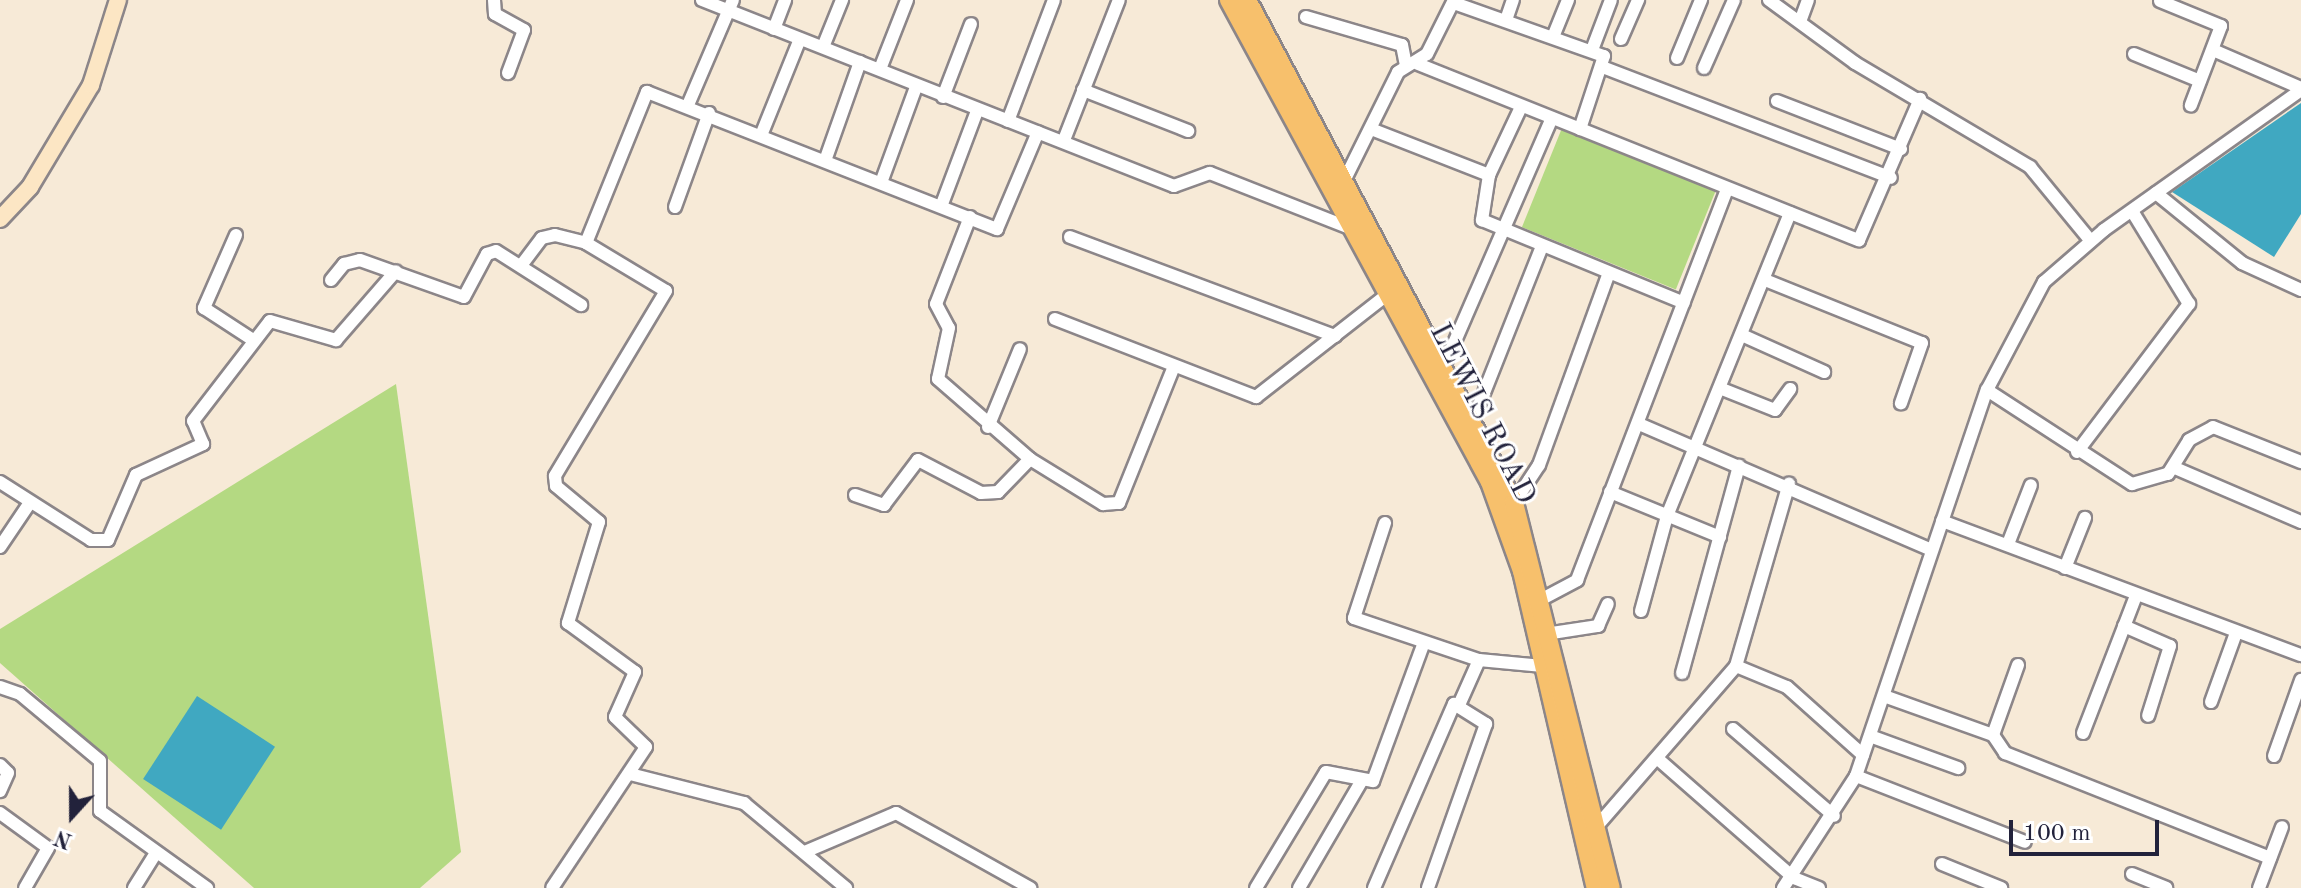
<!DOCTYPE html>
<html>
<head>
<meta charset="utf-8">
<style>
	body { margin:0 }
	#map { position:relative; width:2301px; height:888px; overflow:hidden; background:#f7ead7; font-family:"Old Standard TT",serif }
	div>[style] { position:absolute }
	.green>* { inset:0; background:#b4d982; transform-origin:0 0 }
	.water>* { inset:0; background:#40a8c1; transform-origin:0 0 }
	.roads { filter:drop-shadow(2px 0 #8c8689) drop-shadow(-2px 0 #8c8689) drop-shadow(0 2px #8c8689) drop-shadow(0 -2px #8c8689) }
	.street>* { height:12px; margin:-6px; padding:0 6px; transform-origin:6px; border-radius:6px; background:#fff }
	.secondary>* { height:16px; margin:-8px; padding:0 8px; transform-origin:8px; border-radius:8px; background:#fce6c4 }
	.primary>* { height:18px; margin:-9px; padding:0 9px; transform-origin:9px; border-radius:9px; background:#f7c06c }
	span { translate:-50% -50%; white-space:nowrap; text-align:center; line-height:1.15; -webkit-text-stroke:6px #fff; paint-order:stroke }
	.street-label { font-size:30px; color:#22223b }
	.north { position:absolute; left:32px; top:776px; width:80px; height:80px; -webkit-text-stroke:6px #fff; paint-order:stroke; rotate:201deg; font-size:22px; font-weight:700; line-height:32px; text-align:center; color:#22223b }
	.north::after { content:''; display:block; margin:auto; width:28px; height:36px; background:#22223b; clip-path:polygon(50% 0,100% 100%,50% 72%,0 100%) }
	.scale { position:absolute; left:2009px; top:820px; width:150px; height:36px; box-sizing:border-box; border:4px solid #22223b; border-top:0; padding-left:10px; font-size:24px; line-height:28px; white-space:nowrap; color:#22223b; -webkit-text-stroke:6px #fff; paint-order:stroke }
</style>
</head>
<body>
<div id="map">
	<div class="green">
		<i style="left:1562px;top:128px;width:166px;height:107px;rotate:22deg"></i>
		<i style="clip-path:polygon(396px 384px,461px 852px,420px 888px,254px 888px,0 663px,0 629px)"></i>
	</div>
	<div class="water">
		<i style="clip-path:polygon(2301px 103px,2301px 214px,2274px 257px,2172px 192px)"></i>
		<i style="left:197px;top:696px;width:93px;height:99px;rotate:33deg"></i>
	</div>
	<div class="roads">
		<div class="street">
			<i style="left:494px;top:0;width:14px;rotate:86deg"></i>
			<i style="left:495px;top:14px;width:33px;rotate:29deg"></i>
			<i style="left:524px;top:30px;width:46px;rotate:110.4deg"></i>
			<i style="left:702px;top:0;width:507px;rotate:21.51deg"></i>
			<i style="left:1174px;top:186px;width:38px;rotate:-20deg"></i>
			<i style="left:1210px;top:173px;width:153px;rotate:21.5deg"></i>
			<i style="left:1769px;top:0;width:107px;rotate:36.2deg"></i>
			<i style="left:1855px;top:63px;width:204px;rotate:30.7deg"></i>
			<i style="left:2030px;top:167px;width:94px;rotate:50.6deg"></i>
			<i style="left:2160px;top:1px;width:66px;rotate:22.3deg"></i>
			<i style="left:2221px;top:26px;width:85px;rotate:110.8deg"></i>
			<i style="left:1454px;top:3px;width:159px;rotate:19.5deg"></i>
			<i style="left:1604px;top:56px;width:77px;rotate:108.2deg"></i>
			<i style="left:1306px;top:17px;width:100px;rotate:16.3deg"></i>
			<i style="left:1402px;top:45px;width:21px;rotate:79deg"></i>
			<i style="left:1801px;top:19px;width:20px;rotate:-70deg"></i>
			<i style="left:1506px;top:20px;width:21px;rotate:-71deg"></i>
			<i style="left:774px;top:29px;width:31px;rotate:-69deg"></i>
			<i style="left:1553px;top:37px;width:40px;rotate:-68deg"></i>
			<i style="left:1621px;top:39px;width:43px;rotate:-66.4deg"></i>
			<i style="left:823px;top:47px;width:51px;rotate:-68deg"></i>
			<i style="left:1592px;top:50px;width:53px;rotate:-69.2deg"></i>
			<i style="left:2213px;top:50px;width:96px;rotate:23.4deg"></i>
			<i style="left:2134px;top:54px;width:71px;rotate:22.2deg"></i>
			<i style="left:1677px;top:58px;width:63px;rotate:-67.5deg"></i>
			<i style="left:1418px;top:64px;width:475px;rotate:21.8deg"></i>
			<i style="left:1859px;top:240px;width:154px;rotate:-66.6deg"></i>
			<i style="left:1605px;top:68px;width:306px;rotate:21deg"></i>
			<i style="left:1704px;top:68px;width:74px;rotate:-66.2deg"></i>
			<i style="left:880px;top:69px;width:74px;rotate:-68.6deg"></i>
			<i style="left:1083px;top:90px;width:113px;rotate:21.3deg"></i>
			<i style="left:943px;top:97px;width:78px;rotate:-69deg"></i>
			<i style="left:1777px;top:101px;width:133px;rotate:21.2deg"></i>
			<i style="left:688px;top:105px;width:114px;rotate:-66.8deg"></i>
			<i style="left:1521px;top:107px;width:75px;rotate:115.2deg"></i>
			<i style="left:1489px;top:175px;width:46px;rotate:98.8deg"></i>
			<i style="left:1482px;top:220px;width:218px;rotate:22.3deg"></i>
			<i style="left:1008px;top:121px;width:129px;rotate:-69.2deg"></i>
			<i style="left:1371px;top:129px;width:127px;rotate:21.3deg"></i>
			<i style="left:762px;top:133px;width:101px;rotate:-68deg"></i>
			<i style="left:1064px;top:140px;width:150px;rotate:-68.6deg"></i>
			<i style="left:826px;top:158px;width:102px;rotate:-70.5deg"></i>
			<i style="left:1345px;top:179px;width:119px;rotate:-63.6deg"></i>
			<i style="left:1398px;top:72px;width:34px;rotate:-32deg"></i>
			<i style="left:1427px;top:54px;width:60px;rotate:-63.4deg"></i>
			<i style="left:882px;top:180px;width:99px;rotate:-69.9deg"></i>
			<i style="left:2156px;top:193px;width:111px;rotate:39.1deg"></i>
			<i style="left:2242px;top:263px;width:65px;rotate:24.6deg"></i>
			<i style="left:942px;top:204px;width:99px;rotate:-69.4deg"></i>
			<i style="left:675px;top:207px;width:100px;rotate:-70.1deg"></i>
			<i style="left:970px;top:217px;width:93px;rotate:111.3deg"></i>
			<i style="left:936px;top:304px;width:27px;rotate:62deg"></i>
			<i style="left:949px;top:328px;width:52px;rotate:102.2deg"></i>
			<i style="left:938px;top:379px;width:122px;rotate:41deg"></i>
			<i style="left:1030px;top:459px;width:86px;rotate:31.7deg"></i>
			<i style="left:1103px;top:504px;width:16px;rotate:-4deg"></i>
			<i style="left:1119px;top:503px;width:144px;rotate:-68.1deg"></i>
			<i style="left:236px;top:235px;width:80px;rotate:113.7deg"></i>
			<i style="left:204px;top:308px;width:59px;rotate:33.1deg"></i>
			<i style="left:1070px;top:237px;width:283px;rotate:20.5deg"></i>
			<i style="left:586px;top:243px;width:163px;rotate:-68deg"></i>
			<i style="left:647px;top:92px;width:376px;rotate:21.4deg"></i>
			<i style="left:997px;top:229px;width:105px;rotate:-67.1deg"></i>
			<i style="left:523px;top:263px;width:31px;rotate:-53deg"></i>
			<i style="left:542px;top:238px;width:13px;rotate:-13deg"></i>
			<i style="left:555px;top:235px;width:32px;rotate:14deg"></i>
			<i style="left:586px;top:243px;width:93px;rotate:31deg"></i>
			<i style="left:666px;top:291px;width:216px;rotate:121deg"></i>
			<i style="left:555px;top:476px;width:10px;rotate:84deg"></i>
			<i style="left:556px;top:486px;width:56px;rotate:39.9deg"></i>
			<i style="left:599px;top:522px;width:106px;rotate:107.1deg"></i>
			<i style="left:568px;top:623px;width:83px;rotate:36.2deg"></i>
			<i style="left:635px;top:672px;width:49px;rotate:114deg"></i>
			<i style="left:615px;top:717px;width:43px;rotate:44.1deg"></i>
			<i style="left:646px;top:747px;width:169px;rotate:123.7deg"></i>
			<i style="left:331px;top:280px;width:21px;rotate:-51deg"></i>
			<i style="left:344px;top:264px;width:16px;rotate:-14deg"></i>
			<i style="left:360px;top:260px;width:110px;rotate:19.6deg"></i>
			<i style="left:464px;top:297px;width:49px;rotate:-61.9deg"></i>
			<i style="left:487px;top:254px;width:9px;rotate:-18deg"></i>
			<i style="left:496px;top:251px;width:101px;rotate:32.4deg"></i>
			<i style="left:1765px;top:280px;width:169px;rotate:21.9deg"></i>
			<i style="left:1922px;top:343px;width:64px;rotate:109.3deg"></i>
			<i style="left:1055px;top:319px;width:216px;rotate:21.2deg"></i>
			<i style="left:1256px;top:397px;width:167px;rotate:-38deg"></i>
			<i style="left:1744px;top:336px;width:88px;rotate:24.2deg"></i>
			<i style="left:1445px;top:364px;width:268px;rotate:-66.5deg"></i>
			<i style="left:1722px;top:389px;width:57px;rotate:21.6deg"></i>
			<i style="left:1775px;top:410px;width:26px;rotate:-54deg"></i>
			<i style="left:1987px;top:390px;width:173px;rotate:33deg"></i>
			<i style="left:2132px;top:484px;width:37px;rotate:-16deg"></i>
			<i style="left:2168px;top:474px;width:40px;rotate:-58deg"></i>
			<i style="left:2189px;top:440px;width:27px;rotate:-28deg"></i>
			<i style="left:2213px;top:427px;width:95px;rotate:21.7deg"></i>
			<i style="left:1474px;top:418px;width:185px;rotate:-68.4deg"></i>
			<i style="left:1639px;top:424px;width:318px;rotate:23.3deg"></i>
			<i style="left:988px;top:427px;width:84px;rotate:-67.7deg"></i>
			<i style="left:2077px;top:452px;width:186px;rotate:-52.9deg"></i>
			<i style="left:2189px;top:304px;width:109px;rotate:-121.5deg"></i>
			<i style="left:2175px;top:468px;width:137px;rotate:23.2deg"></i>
			<i style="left:0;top:482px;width:108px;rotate:32.5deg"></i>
			<i style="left:91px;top:540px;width:17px"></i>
			<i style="left:108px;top:540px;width:71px;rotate:-66.7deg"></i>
			<i style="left:136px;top:475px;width:74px;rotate:-24.8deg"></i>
			<i style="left:203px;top:444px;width:25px;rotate:-113deg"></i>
			<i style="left:193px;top:421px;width:126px;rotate:-52.4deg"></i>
			<i style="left:270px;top:321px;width:69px;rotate:16.1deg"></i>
			<i style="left:336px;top:340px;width:91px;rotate:-49deg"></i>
			<i style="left:1610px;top:492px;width:119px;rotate:22.2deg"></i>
			<i style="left:855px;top:495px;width:31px;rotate:19deg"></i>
			<i style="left:884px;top:505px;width:56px;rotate:-52.9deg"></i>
			<i style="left:918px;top:460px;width:71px;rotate:27.6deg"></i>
			<i style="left:981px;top:493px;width:17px;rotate:-3deg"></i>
			<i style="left:998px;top:492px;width:46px;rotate:-45.9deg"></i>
			<i style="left:1514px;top:503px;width:45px;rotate:-56.7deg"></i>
			<i style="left:1539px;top:465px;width:204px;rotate:-70deg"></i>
			<i style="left:1942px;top:521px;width:383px;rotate:20.5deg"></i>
			<i style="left:1385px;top:523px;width:100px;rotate:108.1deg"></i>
			<i style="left:1354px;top:618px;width:132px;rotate:18.6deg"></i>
			<i style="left:1479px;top:660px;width:64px;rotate:5.4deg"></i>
			<i style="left:2008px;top:544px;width:63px;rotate:-68.7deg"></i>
			<i style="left:0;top:547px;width:52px;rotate:-56deg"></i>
			<i style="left:2065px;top:568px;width:54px;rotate:-68.2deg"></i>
			<i style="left:1542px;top:599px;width:40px;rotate:-28deg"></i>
			<i style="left:1577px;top:580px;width:419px;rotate:-69deg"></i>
			<i style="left:1641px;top:611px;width:98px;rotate:-74.7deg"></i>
			<i style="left:1667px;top:516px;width:327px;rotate:-67.9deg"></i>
			<i style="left:2124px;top:626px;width:50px;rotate:23.5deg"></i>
			<i style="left:2170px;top:646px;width:73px;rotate:107.4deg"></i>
			<i style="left:1552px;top:633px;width:47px;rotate:-8.7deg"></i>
			<i style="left:1598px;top:626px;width:24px;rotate:-66deg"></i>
			<i style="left:2018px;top:665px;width:74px;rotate:109.7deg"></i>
			<i style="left:1993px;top:735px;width:22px;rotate:56deg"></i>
			<i style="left:2005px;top:753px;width:285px;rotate:21.6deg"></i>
			<i style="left:1736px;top:666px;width:55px;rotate:22.4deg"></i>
			<i style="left:1787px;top:687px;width:102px;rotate:41.8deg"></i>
			<i style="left:1682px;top:673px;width:215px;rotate:-74.6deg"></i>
			<i style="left:0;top:687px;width:21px;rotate:19deg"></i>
			<i style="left:20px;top:694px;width:104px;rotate:39.9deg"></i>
			<i style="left:100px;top:761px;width:50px;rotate:90deg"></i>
			<i style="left:100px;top:811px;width:132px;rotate:35.7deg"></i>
			<i style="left:1884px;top:696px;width:116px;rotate:19.7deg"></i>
			<i style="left:2211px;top:702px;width:73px;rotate:-70.1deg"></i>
			<i style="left:1459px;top:705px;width:49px;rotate:-66deg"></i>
			<i style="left:1733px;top:729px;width:133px;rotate:40.7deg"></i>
			<i style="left:2083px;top:733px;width:147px;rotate:-68.9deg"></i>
			<i style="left:1870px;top:736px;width:94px;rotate:20deg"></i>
			<i style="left:2274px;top:756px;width:81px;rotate:-70.4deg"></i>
			<i style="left:1658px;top:759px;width:181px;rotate:41.2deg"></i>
			<i style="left:1794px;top:878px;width:27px;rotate:22deg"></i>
			<i style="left:0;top:765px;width:11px;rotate:45deg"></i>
			<i style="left:8px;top:773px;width:20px;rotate:114deg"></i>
			<i style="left:630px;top:774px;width:118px;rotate:14.3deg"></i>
			<i style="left:744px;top:803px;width:133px;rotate:39.8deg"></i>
			<i style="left:1856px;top:776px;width:181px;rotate:21.3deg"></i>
			<i style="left:0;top:813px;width:59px;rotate:36.1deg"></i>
			<i style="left:48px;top:848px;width:46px;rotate:119.9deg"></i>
			<i style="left:1597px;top:826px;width:212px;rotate:-49deg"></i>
			<i style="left:1736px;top:666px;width:190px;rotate:-73.8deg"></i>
			<i style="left:807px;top:851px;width:97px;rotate:-23.1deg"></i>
			<i style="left:896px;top:813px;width:154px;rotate:29.2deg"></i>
			<i style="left:1942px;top:864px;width:64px;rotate:22.1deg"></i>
			<i style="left:2132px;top:874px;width:37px;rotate:22deg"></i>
			<i style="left:134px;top:888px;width:40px;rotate:-58deg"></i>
			<i style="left:1256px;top:888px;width:135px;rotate:-58.9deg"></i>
			<i style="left:1326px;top:772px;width:48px;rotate:10.8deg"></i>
			<i style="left:1373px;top:781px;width:145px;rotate:-69.8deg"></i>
			<i style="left:1299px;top:888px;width:125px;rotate:-59.7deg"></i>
			<i style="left:1374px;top:888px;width:201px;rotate:-66.5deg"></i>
			<i style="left:1454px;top:704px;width:38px;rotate:32deg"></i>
			<i style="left:1486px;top:724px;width:174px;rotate:109.5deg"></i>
			<i style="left:1783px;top:888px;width:134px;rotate:-56.9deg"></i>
			<i style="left:1856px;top:776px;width:408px;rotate:-71.3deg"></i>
			<i style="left:1987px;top:390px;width:122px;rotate:-62.2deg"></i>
			<i style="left:2044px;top:282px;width:79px;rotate:-40.9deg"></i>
			<i style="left:2104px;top:230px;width:242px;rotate:-35.4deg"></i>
			<i style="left:2259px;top:888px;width:65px;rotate:-69.3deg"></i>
		</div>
		<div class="secondary">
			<i style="left:0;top:219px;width:44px;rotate:-46.8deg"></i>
			<i style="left:30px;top:187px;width:119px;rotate:-59.1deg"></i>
			<i style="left:91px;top:85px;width:89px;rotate:-72.4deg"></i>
		</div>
		<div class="primary">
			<i style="left:1229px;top:0;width:548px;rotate:61.56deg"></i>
			<i style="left:1490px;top:482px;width:95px;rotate:70.2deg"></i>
			<i style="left:1522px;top:571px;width:326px;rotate:76.9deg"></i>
			<i style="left:1247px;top:0;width:569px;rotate:62.04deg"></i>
			<i style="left:1514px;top:503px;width:397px;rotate:75.9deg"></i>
		</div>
	</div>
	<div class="street-label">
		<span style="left:1482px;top:414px;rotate:63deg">LEWIS ROAD</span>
	</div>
	<div class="north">N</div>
	<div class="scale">100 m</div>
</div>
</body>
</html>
